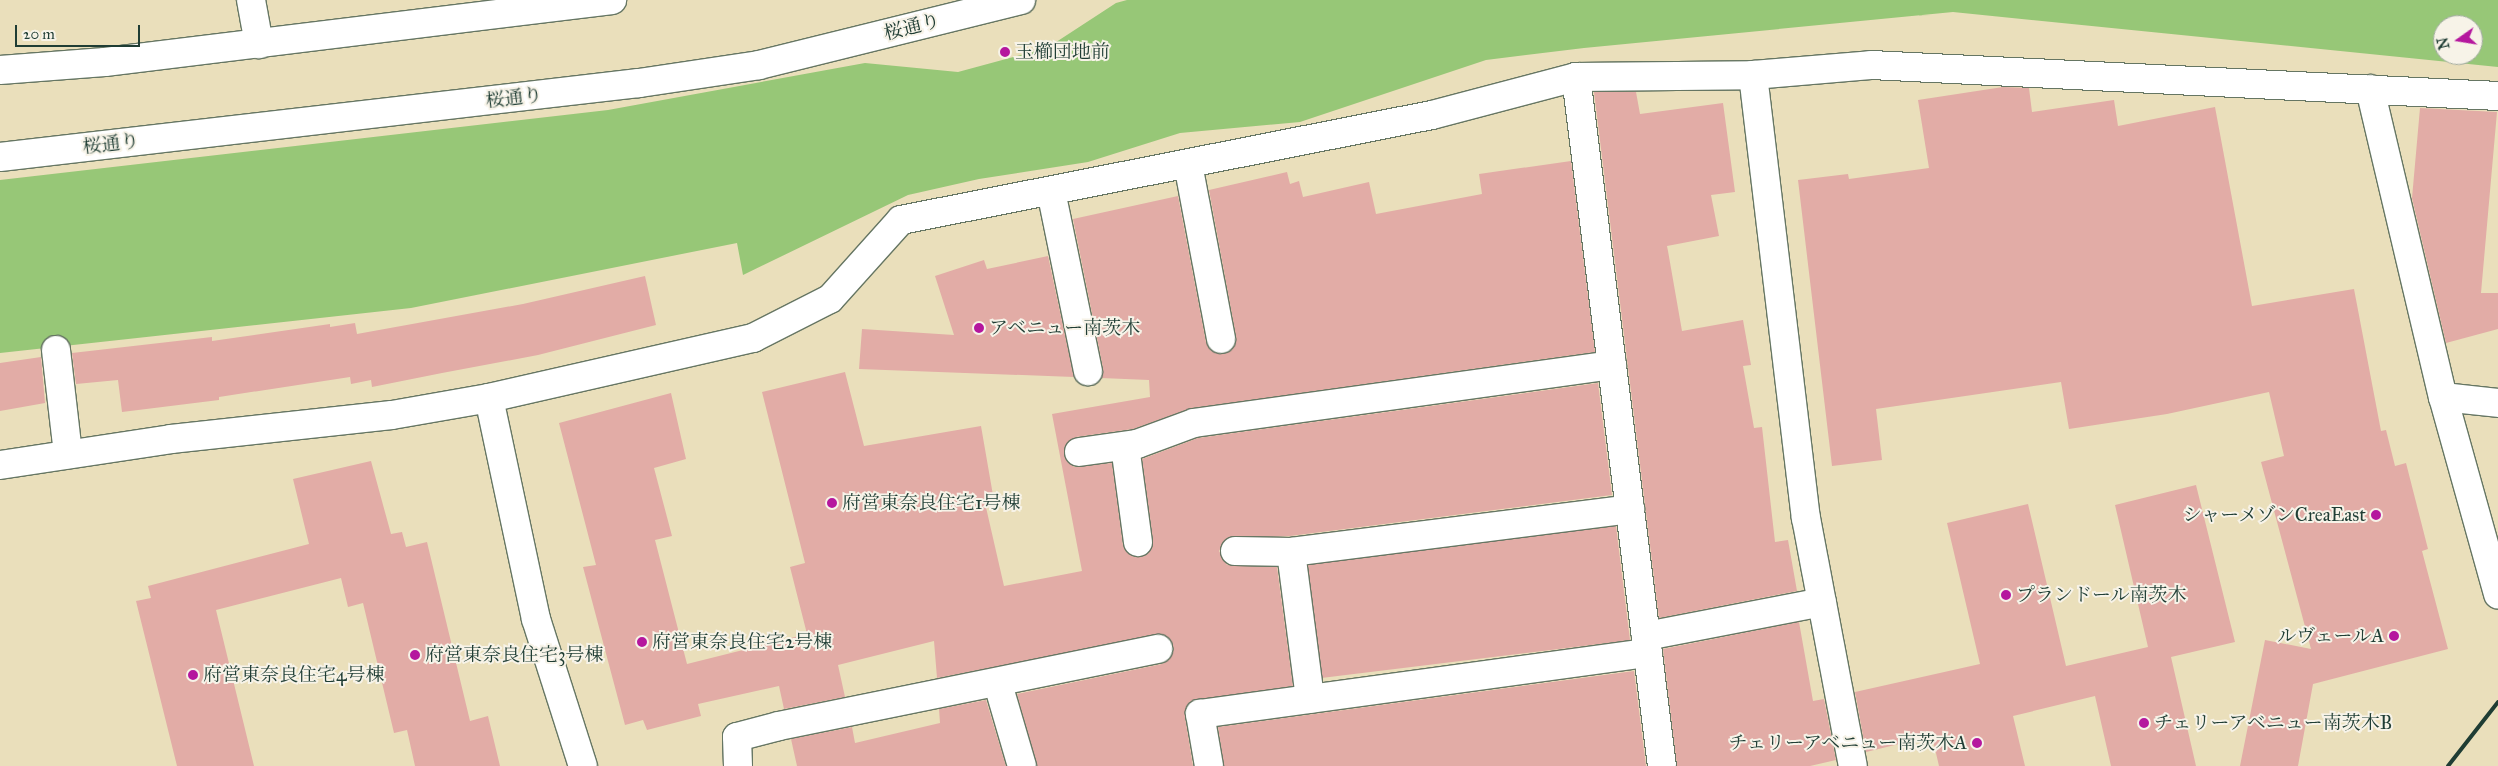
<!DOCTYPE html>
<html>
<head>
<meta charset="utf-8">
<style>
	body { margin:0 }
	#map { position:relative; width:2498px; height:766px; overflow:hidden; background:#eadfbb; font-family:"IM FELL Great Primer","Noto Serif JP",serif }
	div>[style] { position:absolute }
	.green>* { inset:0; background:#97c777 }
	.building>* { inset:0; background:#e2aca6; transform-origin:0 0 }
	.roads { filter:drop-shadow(1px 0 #667663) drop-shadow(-1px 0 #667663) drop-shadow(0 1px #667663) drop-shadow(0 -1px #667663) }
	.minor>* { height:28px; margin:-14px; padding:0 14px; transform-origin:14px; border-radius:14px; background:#fff }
	.rail>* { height:4px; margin:-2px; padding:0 2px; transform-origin:2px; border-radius:2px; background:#1f3d34 }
	.dots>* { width:14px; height:14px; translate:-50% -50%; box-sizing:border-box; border:2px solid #f7f3e8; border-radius:50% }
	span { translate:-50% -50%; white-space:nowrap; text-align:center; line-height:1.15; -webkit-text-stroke:4px #f7f3e8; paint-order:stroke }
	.street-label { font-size:19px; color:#1f3d34 }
	.poi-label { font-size:19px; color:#1f3d34 }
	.left { translate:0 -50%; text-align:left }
	.right { translate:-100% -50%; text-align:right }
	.north { position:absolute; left:2433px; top:15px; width:50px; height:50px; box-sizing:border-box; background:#f7f3e8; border:1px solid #a1aaa0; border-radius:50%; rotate:257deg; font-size:14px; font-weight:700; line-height:20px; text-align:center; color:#1f3d34 }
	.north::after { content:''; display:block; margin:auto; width:18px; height:22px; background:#b5179e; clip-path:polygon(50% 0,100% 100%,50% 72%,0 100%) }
	.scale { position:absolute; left:15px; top:25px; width:125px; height:22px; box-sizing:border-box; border:2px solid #1f3d34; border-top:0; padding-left:6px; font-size:15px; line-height:18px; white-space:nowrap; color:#1f3d34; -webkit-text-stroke:4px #f7f3e8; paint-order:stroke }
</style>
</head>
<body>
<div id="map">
	<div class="green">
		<i style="clip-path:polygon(evenodd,1127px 0,2498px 0,2498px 67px,1953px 12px,1584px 48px,1486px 60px,1300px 122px,1180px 133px,1088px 162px,979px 179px,908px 195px,743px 275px,737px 243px,411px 308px,0 353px,0 180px,608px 110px,865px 63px,958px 72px,1047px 48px,1116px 3px,1127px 0,2443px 25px,2473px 25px,2473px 55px,2443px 55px,2443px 25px)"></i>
	</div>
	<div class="building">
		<i style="clip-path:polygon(2003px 87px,2029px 88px,2032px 112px,2114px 100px,2118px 126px,2215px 107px,2252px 306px,2354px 289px,2381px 431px,2386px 430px,2395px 466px,2406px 463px,2428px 549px,2422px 551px,2448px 649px,2313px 684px,2298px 766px,2240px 766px,2265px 640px,2311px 649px,2261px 462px,2284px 456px,2269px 392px,2167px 414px,2069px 429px,2061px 382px,1876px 409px,1882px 460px,1832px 466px,1798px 180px,1848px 174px,1849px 179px,1929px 168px,1918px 100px)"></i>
		<i style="clip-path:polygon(1594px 92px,1636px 92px,1640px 114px,1723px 103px,1735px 192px,1711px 195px,1719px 236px,1667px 246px,1668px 251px,1682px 331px,1743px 320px,1751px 365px,1743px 366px,1754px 428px,1762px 427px,1775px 542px,1788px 540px,1797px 591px,1659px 618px)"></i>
		<i style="clip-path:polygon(2420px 108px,2497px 112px,2481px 293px,2498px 293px,2498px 329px,2446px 343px,2412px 198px)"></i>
		<i style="clip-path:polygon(1571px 161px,1595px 352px,1192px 408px,1133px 429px,1076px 437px,1065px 446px,1064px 455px,1074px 467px,1112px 463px,1123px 545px,1132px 556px,1140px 557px,1148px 554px,1153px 540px,1142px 459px,1198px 438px,1598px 383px,1612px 495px,1290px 536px,1227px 538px,1219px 551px,1227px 565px,1277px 567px,1293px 686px,1190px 702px,1185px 717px,1193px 766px,1037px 766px,1017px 694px,1162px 664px,1169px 660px,1173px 646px,1162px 634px,937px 678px,934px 641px,838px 665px,845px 697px,784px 709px,779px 686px,698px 704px,701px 716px,647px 730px,643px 720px,625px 725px,583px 567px,596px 565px,559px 423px,671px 393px,686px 459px,654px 468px,672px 536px,655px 540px,687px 664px,807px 634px,790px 567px,805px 563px,762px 392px,845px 372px,864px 446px,981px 426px,994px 501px,985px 503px,1004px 586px,1082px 571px,1052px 414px,1150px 397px,1149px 380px,1101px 378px,1103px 368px,1073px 219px,1178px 196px,1206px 342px,1210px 350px,1223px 354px,1232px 350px,1236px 336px,1209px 190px,1287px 172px,1290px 184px,1299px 181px,1303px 197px,1369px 182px,1376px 214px,1482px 194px,1479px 174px)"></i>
		<i style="clip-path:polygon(1048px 256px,1074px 377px,859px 369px,862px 329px,954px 335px,935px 276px,984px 260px,987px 269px)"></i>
		<i style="clip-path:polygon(645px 276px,656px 325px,538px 355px,442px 373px,372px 387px,371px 380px,351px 384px,350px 377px,219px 397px,219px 400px,122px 412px,118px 380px,76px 384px,72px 353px,212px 337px,212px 341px,330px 324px,330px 327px,355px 323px,357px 334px,523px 304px)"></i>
		<i style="clip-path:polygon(41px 357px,45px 403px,0 411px,0 363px)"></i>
		<i style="clip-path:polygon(371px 461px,391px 534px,402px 532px,406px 547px,427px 542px,470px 721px,488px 716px,500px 766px,415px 766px,407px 730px,394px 733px,363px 603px,348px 607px,341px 578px,216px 610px,254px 766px,177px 766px,136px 601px,151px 598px,148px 586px,309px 544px,293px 479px)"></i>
		<i style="clip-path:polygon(2196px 485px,2235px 642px,2171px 657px,2196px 766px,2111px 766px,2095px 696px,2013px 716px,2025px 766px,1939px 766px,1932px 736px,1866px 752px,1855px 692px,1980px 664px,1947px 523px,2028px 504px,2066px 666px,2148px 647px,2115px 505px)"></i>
		<i style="left:1616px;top:526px;width:115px;height:311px;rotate:83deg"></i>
		<i style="clip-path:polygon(1799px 622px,1813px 701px,1824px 699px,1836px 760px,1810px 766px,1677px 766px,1663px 649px)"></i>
		<i style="clip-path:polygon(1634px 671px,1646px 766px,1224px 766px,1218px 727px)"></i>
		<i style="clip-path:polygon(986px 700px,1006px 766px,797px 766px,791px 739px,852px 727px,855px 743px,940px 723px,939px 709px)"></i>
	</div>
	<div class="roads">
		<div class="minor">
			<i style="left:251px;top:0;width:45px;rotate:79.7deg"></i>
			<i style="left:0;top:70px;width:105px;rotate:-4.4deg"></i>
			<i style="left:105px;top:62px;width:511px;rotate:-6.97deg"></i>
			<i style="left:1753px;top:75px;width:446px;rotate:83.2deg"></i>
			<i style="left:1806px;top:518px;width:252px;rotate:79.3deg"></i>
			<i style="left:1576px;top:77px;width:694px;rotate:82.89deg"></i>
			<i style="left:2370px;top:89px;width:317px;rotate:76.7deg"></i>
			<i style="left:2443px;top:397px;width:205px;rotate:74.4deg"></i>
			<i style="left:0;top:157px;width:643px;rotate:-6.61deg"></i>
			<i style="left:639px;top:83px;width:121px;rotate:-8.5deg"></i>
			<i style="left:759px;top:65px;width:270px;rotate:-13.9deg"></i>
			<i style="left:1188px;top:164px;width:178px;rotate:79.3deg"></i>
			<i style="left:1051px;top:191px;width:184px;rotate:78.4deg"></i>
			<i style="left:56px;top:350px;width:105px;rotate:83.4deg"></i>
			<i style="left:2443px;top:397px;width:55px;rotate:6.2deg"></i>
			<i style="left:489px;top:398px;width:226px;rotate:78deg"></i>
			<i style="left:536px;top:619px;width:154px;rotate:72.3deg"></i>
			<i style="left:1125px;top:446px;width:97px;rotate:82.3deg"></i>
			<i style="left:1079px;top:452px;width:59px;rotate:-7.9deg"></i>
			<i style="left:1137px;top:444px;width:61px;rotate:-20.2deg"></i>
			<i style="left:1194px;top:423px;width:422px;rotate:-7.9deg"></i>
			<i style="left:0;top:465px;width:173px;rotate:-8.6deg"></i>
			<i style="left:171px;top:439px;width:222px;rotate:-6.2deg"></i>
			<i style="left:392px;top:415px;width:98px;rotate:-9.9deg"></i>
			<i style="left:489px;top:398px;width:271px;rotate:-12.8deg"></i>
			<i style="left:753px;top:338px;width:86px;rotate:-26.9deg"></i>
			<i style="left:830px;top:299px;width:106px;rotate:-48.1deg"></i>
			<i style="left:901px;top:220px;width:541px;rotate:-11.19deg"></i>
			<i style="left:1432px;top:115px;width:149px;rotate:-14.8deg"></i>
			<i style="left:1576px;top:77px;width:177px;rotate:-0.6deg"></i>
			<i style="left:1753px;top:75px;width:118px;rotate:-4.8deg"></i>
			<i style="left:1871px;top:65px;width:628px;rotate:2.83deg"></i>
			<i style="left:1235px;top:551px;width:56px;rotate:1deg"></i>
			<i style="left:1291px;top:552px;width:342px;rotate:-7.2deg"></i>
			<i style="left:1291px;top:552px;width:148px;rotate:82.6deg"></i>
			<i style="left:1646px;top:636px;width:179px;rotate:-10.9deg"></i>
			<i style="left:998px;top:684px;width:85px;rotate:73.7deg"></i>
			<i style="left:738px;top:766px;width:29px;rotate:-92deg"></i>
			<i style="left:737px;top:737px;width:43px;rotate:-14.7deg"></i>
			<i style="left:779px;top:726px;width:387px;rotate:-11.5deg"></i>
			<i style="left:1209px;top:766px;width:53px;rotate:-99.8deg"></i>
			<i style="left:1200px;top:714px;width:452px;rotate:-7.8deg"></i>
		</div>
	</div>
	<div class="rail">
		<i style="left:2448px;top:766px;width:81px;rotate:-52deg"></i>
	</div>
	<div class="dots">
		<i style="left:1005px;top:52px;background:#b5179e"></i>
		<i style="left:979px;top:328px;background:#b5179e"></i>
		<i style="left:832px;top:503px;background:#b5179e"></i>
		<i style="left:2376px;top:515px;background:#b5179e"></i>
		<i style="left:2006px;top:595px;background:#b5179e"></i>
		<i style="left:2394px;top:636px;background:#b5179e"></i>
		<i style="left:642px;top:642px;background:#b5179e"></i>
		<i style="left:415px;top:655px;background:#b5179e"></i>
		<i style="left:193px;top:675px;background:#b5179e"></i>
		<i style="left:2144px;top:723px;background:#b5179e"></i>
		<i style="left:1977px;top:743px;background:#b5179e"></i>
	</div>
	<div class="street-label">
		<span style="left:912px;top:27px;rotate:-14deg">桜通り</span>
		<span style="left:514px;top:98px;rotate:-7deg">桜通り</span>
		<span style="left:111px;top:144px;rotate:-7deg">桜通り</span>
	</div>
	<div class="poi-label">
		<span class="left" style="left:1015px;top:52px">玉櫛団地前</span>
		<span class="left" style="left:989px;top:328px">アベニュー南茨木</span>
		<span class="left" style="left:842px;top:503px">府営東奈良住宅1号棟</span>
		<span class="right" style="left:2366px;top:515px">シャーメゾンCreaEast</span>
		<span class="left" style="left:2016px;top:595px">プランドール南茨木</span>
		<span class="right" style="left:2384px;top:636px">ルヴェールA</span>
		<span class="left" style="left:652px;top:642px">府営東奈良住宅2号棟</span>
		<span class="left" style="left:425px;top:655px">府営東奈良住宅3号棟</span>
		<span class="left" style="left:203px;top:675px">府営東奈良住宅4号棟</span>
		<span class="left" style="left:2154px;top:723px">チェリーアベニュー南茨木B</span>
		<span class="right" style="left:1967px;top:743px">チェリーアベニュー南茨木A</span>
	</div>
	<div class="north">N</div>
	<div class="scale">20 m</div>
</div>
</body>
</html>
